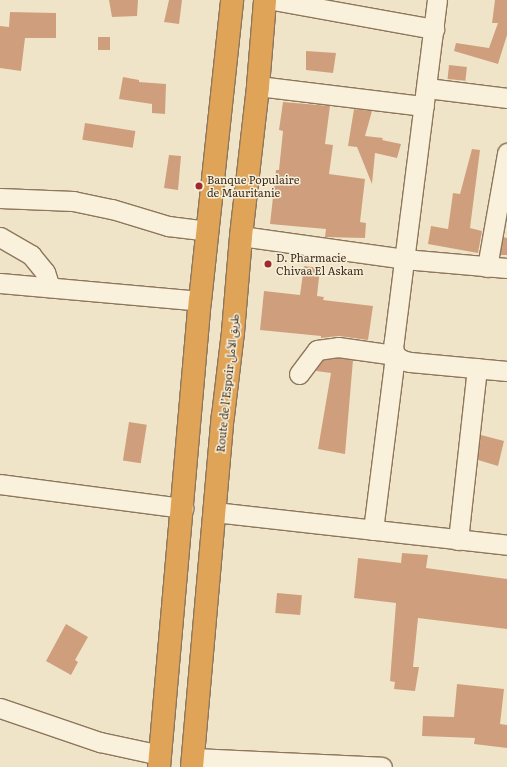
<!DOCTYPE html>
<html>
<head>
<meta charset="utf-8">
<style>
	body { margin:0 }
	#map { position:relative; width:507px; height:767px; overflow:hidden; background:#f0e4c8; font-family:Literata,"Noto Sans Arabic",serif }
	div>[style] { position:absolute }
	.building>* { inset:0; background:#cf9f7d; transform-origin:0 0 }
	.roads { filter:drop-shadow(1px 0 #8d765c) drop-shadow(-1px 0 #8d765c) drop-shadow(0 1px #8d765c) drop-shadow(0 -1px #8d765c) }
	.street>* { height:19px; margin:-9.5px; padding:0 9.5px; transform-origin:9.5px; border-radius:9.5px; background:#faf1dc }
	.highway>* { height:22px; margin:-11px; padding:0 11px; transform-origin:11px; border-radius:11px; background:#e0a458 }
	.dots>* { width:11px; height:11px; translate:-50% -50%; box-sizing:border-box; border:2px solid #f7eed8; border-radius:50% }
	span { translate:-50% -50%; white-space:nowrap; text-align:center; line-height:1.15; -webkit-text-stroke:3px #f7eed8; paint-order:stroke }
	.poi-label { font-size:11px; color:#3d2e20 }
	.left { translate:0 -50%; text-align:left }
	.street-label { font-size:11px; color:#3d2e20 }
</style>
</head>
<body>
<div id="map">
	<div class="building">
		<i style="clip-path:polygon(109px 0,138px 0,137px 16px,112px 17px)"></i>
		<i style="clip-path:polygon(169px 0,182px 0,179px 24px,164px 22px)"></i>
		<i style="clip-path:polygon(495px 0,507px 0,507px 35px,498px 64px,454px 51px,456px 43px,489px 48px,498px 23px,492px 23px)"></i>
		<i style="clip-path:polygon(10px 12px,56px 13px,56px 38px,25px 38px,21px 71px,0 68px,0 26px,9px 27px)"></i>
		<i style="left:98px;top:37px;width:12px;height:13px"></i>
		<i style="clip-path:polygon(306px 51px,336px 53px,333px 73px,306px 70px)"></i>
		<i style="left:449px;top:65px;width:18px;height:14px;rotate:6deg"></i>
		<i style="clip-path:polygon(123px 77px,139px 80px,139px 82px,166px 84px,165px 114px,152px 113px,152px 104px,119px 99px)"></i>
		<i style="clip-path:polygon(283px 102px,330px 106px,325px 144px,333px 145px,329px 174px,365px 179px,360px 222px,366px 223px,365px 238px,325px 237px,326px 229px,270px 224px,276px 170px,279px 170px,283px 131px,279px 130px)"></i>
		<i style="clip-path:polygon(354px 109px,372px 111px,365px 136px,383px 138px,382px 140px,401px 144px,397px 158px,375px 153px,372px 184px,357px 147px,348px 146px)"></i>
		<i style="left:85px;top:123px;width:51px;height:17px;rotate:9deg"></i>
		<i style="clip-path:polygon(472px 149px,480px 150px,470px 228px,482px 231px,478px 253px,428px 244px,431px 226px,448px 229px,453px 193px,460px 194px)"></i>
		<i style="clip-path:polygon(169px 155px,181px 156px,178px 190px,164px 188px)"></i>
		<i style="clip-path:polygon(503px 237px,507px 238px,507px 255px,500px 255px)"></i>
		<i style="clip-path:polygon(304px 266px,320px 268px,317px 296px,324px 297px,323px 300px,373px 306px,368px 340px,339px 336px,321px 338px,321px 336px,260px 330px,264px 291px,300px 295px)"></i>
		<i style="clip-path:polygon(338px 358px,353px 360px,345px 454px,318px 449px,331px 373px,316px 371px,317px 369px,323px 360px)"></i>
		<i style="left:129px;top:422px;width:18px;height:39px;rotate:9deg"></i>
		<i style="clip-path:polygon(481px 435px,504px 441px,498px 466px,478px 460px)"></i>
		<i style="clip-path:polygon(402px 553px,428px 555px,426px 568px,507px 579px,507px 629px,418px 618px,413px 667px,419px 667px,415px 691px,394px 689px,395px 682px,390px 681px,396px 603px,354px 598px,358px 558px,401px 563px)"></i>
		<i style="left:277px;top:593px;width:25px;height:20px;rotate:5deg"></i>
		<i style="clip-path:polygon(66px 624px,88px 637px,75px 660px,78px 662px,71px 675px,46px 661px)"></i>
		<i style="clip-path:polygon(457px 684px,504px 689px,500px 724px,507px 725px,507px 748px,474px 744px,475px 738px,422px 736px,423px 716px,454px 717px)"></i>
	</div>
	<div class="roads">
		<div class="street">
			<i style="left:273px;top:0;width:164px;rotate:10.2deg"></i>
			<i style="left:258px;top:86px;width:167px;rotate:6.9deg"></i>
			<i style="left:427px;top:88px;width:81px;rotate:7.1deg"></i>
			<i style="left:0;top:198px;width:73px;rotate:2.4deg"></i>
			<i style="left:73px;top:201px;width:40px;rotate:12deg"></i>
			<i style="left:112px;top:209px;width:59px;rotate:16.9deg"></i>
			<i style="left:168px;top:226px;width:40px;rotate:7.1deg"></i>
			<i style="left:241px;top:236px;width:165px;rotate:8deg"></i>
			<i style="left:404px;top:259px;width:103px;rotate:5deg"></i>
			<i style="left:0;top:237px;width:36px;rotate:30deg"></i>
			<i style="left:31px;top:255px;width:22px;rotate:51deg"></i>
			<i style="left:45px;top:272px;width:16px;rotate:72deg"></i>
			<i style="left:487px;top:267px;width:116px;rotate:-80deg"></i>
			<i style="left:0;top:283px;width:201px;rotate:5.1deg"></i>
			<i style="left:299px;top:374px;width:30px;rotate:-53deg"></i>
			<i style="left:317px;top:350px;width:21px;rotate:-8deg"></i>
			<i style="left:338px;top:347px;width:58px;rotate:8deg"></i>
			<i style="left:395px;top:355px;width:9px;rotate:36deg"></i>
			<i style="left:402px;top:360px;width:8px;rotate:14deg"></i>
			<i style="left:410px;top:362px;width:97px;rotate:5.3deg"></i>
			<i style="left:0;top:484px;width:185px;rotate:7.5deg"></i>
			<i style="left:215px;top:512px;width:294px;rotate:6.4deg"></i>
			<i style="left:373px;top:530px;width:176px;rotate:-82.8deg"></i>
			<i style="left:395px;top:355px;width:8px;rotate:-104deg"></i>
			<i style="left:393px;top:347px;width:7px;rotate:-82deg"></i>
			<i style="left:394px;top:340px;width:343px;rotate:-82.8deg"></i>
			<i style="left:458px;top:540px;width:173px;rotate:-83.7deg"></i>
			<i style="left:0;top:708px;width:106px;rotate:18.8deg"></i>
			<i style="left:100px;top:742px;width:61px;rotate:12.2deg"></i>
			<i style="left:193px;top:758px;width:189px;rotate:2.7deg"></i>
		</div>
		<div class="highway">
			<i style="left:159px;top:767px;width:468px;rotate:-85deg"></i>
			<i style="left:200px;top:301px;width:303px;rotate:-83.9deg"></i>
			<i style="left:192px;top:767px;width:352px;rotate:-85deg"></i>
			<i style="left:223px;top:416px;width:85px;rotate:-83.2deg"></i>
			<i style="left:233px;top:332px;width:96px;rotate:-85.2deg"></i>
			<i style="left:241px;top:236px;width:151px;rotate:-83.5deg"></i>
			<i style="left:258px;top:86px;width:86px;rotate:-85.3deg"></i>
		</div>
	</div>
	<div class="dots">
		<i style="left:199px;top:186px;background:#9e2a2b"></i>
		<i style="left:268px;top:264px;background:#9e2a2b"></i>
	</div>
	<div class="poi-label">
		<span class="left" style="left:207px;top:186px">Banque Populaire<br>de Mauritanie</span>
		<span class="left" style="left:276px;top:264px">D. Pharmacie<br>Chivaa El Askam</span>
	</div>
	<div class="street-label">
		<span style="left:227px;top:383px;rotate:-84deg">Route de l’Espoir طريق الأمل</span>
	</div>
</div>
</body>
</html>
